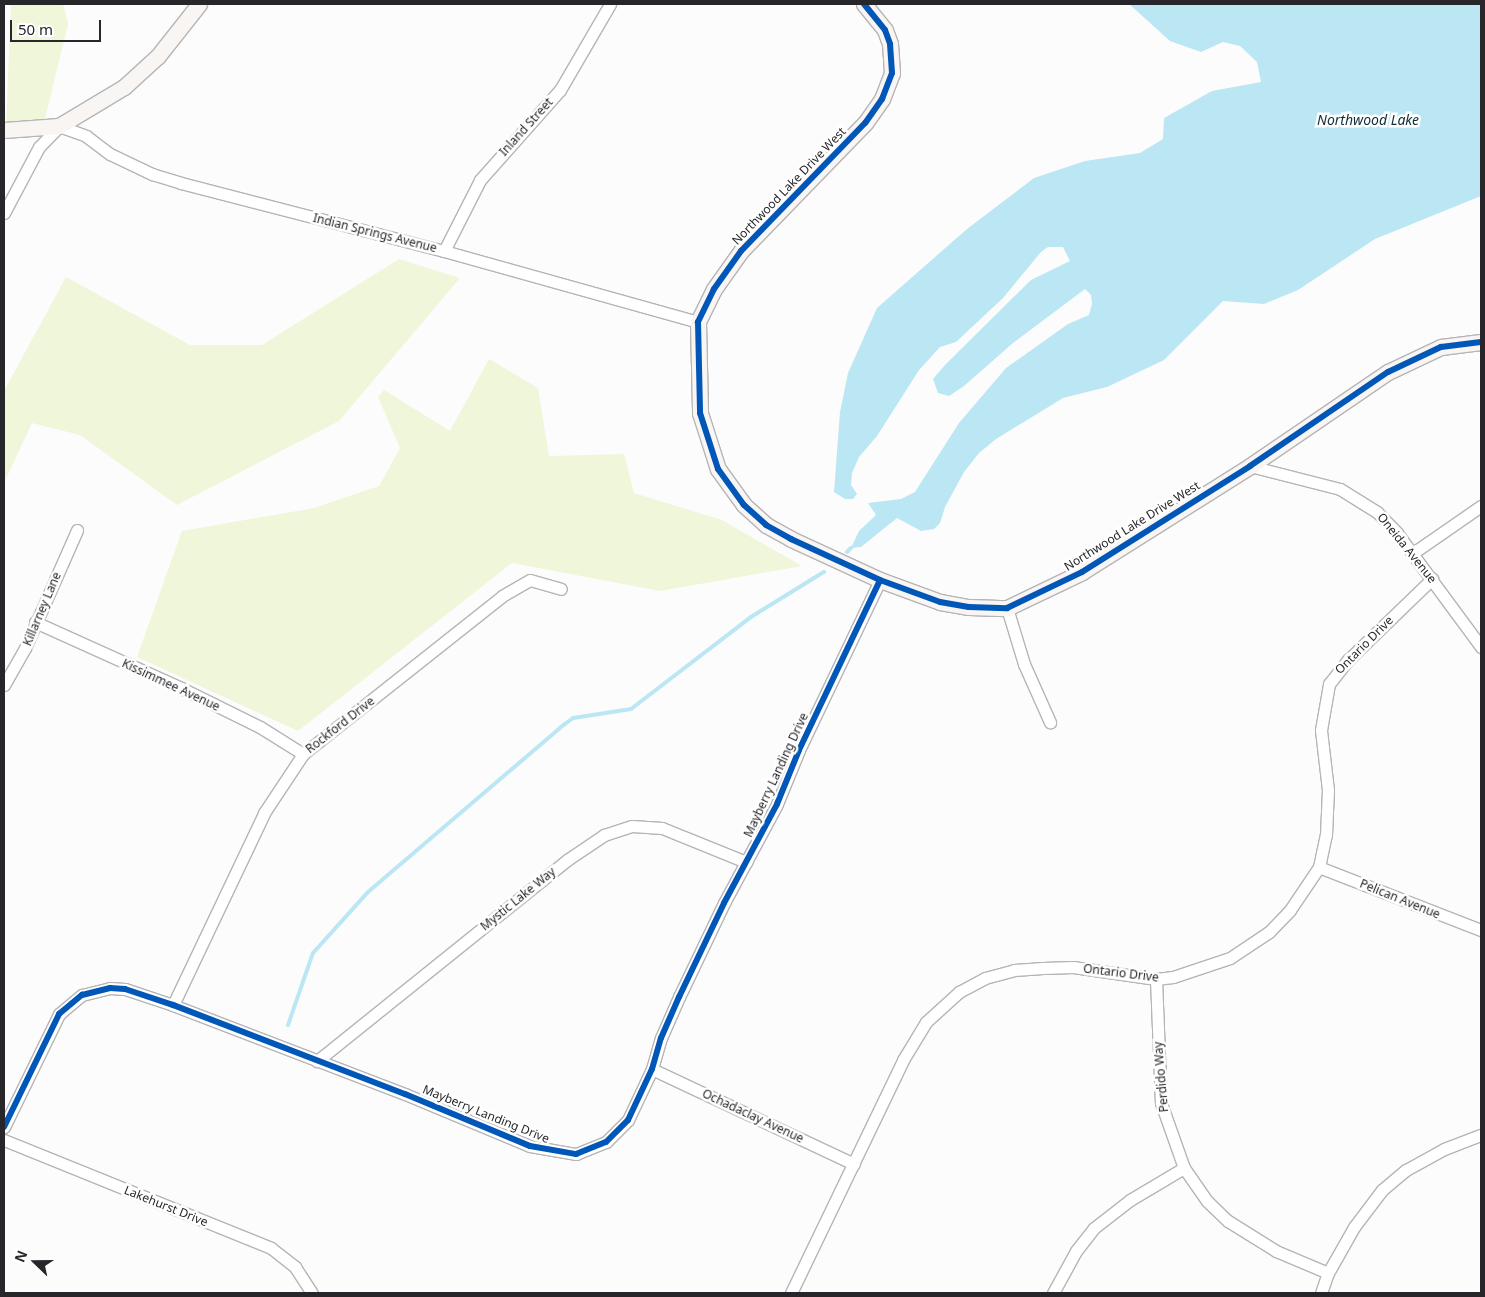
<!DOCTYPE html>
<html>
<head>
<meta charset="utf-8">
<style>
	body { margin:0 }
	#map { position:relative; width:1485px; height:1297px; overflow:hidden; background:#fcfcfc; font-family:"Noto Sans",sans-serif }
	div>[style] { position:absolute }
	.green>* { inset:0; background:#f0f6da }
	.water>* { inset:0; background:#bbe6f4 }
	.stream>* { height:4px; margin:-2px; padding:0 2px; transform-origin:2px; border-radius:2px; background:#bbe6f4 }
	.roads { filter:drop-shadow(1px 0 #b5b5b7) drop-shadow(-1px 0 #b5b5b7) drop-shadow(0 1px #b5b5b7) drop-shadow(0 -1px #b5b5b7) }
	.street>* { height:11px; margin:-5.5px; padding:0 5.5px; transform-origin:5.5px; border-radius:5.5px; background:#fff }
	.secondary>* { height:15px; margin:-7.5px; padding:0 7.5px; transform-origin:7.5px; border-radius:7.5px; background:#f9f5f3 }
	.cycleway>* { height:6px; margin:-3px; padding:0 3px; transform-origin:3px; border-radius:3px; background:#0057b8 }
	span { translate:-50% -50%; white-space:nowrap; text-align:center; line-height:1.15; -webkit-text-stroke:5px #fff; paint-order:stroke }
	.street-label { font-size:12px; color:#27262b }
	.water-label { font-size:14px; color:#0f2d37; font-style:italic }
	.frame { position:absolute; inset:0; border:5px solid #27262b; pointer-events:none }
	.north { position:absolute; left:10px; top:1237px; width:50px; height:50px; -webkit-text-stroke:4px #fff; paint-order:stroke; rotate:292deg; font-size:14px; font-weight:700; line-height:20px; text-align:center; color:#27262b }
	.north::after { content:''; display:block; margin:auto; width:18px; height:22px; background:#27262b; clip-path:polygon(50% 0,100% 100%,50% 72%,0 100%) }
	.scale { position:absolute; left:10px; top:20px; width:91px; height:22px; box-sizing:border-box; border:2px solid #27262b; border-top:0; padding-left:6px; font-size:15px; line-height:18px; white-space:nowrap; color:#27262b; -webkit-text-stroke:4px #fff; paint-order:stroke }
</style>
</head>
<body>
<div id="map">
	<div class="green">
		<i style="clip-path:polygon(11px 4px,63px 4px,68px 24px,43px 127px,6px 130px)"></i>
		<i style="clip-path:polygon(399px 259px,460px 278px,339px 421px,177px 505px,80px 435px,32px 423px,4px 483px,4px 391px,66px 277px,190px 345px,262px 345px)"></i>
		<i style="clip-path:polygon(489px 359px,538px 388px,549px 456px,624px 454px,634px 493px,722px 520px,802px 566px,660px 591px,512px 563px,298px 731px,137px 657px,182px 531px,314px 508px,379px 486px,400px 448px,378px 397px,384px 390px,450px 431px)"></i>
	</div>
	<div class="water">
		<i style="clip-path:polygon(1129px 4px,1481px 4px,1481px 196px,1375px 239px,1298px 290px,1264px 304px,1223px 301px,1164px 360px,1107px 387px,1063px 398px,996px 439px,979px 453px,964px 472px,945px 507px,940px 523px,934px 529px,921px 531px,897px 518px,861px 547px,851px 548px,859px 531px,876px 515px,868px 503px,901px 499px,915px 492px,959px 423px,1006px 368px,1068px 324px,1089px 315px,1092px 304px,1091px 295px,1085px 289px,1013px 343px,964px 386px,949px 396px,938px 393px,933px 379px,945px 365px,1031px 280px,1070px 261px,1063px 247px,1048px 247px,1041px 252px,1003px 298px,956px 342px,940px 347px,919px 370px,877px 436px,859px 457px,852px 473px,851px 485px,857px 494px,853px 499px,845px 499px,834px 492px,840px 412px,848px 373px,877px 308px,967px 229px,1034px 178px,1085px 161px,1140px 153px,1163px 139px,1164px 118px,1212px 91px,1261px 82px,1257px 62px,1240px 46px,1223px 42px,1201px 52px,1170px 41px)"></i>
	</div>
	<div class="stream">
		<i style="left:847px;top:552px;width:6px;rotate:-45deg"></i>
		<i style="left:288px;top:1025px;width:76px;rotate:-70.9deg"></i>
		<i style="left:313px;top:953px;width:82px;rotate:-48deg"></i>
		<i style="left:368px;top:892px;width:259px;rotate:-40.5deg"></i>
		<i style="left:565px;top:724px;width:10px;rotate:-37deg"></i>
		<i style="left:573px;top:718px;width:59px;rotate:-8.8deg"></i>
		<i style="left:631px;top:709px;width:151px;rotate:-37.5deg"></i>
		<i style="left:751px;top:617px;width:86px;rotate:-31.7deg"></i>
	</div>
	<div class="roads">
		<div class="street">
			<i style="left:4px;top:213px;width:75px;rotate:-62.1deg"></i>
			<i style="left:39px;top:147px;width:29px;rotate:-46deg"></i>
			<i style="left:59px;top:126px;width:29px;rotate:20deg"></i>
			<i style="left:86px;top:136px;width:30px;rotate:37deg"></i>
			<i style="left:110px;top:154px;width:47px;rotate:25.5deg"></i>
			<i style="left:152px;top:174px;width:30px;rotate:17deg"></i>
			<i style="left:181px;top:183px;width:272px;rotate:14.5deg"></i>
			<i style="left:444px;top:251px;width:264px;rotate:15.6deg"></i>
			<i style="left:444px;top:251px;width:80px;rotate:-63.1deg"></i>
			<i style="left:480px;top:180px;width:120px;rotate:-48.4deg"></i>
			<i style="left:560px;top:90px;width:99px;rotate:-59.8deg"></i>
			<i style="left:1250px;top:466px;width:93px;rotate:14.3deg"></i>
			<i style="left:1340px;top:489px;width:44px;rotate:31.9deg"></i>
			<i style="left:1377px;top:512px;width:29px;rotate:46deg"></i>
			<i style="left:1397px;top:533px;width:142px;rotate:53.6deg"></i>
			<i style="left:1413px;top:553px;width:83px;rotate:-34.7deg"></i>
			<i style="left:1007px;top:608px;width:59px;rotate:73.1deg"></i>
			<i style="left:1024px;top:664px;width:64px;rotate:65.9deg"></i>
			<i style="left:35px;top:622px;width:160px;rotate:24.3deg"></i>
			<i style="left:181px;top:688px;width:88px;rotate:26.3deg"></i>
			<i style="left:260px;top:727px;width:51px;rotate:32.1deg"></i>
			<i style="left:4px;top:685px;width:43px;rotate:-60.4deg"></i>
			<i style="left:25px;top:648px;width:129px;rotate:-66.2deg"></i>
			<i style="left:1319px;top:867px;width:174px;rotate:21.3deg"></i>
			<i style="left:1156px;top:979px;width:124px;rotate:87.7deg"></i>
			<i style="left:1161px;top:1103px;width:69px;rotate:70.5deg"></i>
			<i style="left:1184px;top:1168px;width:40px;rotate:55.1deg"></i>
			<i style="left:1207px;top:1201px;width:29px;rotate:44deg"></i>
			<i style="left:1228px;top:1221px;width:57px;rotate:32deg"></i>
			<i style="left:1276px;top:1251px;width:56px;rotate:22.9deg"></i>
			<i style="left:173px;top:1005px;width:212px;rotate:-64.6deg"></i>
			<i style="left:264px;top:813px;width:71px;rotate:-56.5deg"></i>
			<i style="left:303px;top:754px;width:254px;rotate:-38.4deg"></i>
			<i style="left:502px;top:596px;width:32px;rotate:-30deg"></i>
			<i style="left:530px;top:580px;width:32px;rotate:16deg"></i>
			<i style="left:317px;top:1061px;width:321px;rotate:-38.8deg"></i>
			<i style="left:567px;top:860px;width:45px;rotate:-34deg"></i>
			<i style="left:604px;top:835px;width:29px;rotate:-18deg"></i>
			<i style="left:632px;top:826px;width:30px;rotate:4deg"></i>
			<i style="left:662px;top:828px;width:91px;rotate:22deg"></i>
			<i style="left:652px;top:1069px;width:223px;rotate:25.2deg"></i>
			<i style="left:4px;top:1127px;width:126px;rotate:-64deg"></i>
			<i style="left:59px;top:1014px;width:30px;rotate:-40deg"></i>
			<i style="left:82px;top:995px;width:29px;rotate:-14deg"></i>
			<i style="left:110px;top:988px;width:15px;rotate:4deg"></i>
			<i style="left:125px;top:989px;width:51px;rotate:18.4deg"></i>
			<i style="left:173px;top:1005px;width:248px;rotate:21deg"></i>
			<i style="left:405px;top:1094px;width:135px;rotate:22.6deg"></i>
			<i style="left:530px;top:1146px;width:47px;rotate:9.9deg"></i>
			<i style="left:576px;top:1154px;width:32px;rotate:-22deg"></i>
			<i style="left:606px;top:1142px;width:31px;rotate:-45deg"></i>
			<i style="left:628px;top:1120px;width:56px;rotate:-64.8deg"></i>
			<i style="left:652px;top:1069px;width:32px;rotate:-74deg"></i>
			<i style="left:661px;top:1038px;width:45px;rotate:-66.3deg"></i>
			<i style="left:679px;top:997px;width:104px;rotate:-64.4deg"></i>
			<i style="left:724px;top:903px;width:112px;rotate:-61.8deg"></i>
			<i style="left:777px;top:804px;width:58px;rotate:-67.8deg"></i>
			<i style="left:799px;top:750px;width:188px;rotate:-64.5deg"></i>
			<i style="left:4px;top:1140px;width:288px;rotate:22deg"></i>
			<i style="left:271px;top:1248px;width:31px;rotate:38deg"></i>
			<i style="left:295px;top:1267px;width:31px;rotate:57deg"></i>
			<i style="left:791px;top:1293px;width:259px;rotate:-64.3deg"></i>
			<i style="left:903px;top:1060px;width:44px;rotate:-58.8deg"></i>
			<i style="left:926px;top:1022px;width:45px;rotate:-42.3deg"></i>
			<i style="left:959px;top:992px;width:30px;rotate:-28deg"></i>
			<i style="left:985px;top:978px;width:30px;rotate:-15deg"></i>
			<i style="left:1014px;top:970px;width:29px;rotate:-4deg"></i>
			<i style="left:1043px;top:968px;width:30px;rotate:-2deg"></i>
			<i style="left:1073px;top:967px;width:84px;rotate:8.2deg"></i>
			<i style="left:1156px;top:979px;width:17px;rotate:-7deg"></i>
			<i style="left:1173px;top:977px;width:60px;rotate:-18.4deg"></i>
			<i style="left:1230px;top:958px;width:47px;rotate:-33.7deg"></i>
			<i style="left:1269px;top:932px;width:30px;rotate:-46deg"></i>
			<i style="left:1290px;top:910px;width:52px;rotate:-56deg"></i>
			<i style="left:1319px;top:867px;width:33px;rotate:-78deg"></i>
			<i style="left:1326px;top:835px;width:45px;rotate:-87.5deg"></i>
			<i style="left:1328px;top:790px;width:60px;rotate:-96.7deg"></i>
			<i style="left:1321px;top:730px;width:47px;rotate:-80.1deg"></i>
			<i style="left:1329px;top:684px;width:31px;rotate:-52deg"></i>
			<i style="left:1348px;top:660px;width:117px;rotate:-44deg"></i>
			<i style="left:1053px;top:1293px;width:48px;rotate:-61.3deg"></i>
			<i style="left:1076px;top:1251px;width:29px;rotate:-52deg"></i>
			<i style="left:1094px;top:1228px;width:46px;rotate:-37.9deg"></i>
			<i style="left:1130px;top:1200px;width:63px;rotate:-30.7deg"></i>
			<i style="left:1321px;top:1293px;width:21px;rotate:-71deg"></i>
			<i style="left:1328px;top:1273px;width:53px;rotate:-60.5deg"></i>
			<i style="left:1354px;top:1227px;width:46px;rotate:-52.9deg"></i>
			<i style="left:1382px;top:1190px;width:31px;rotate:-40deg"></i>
			<i style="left:1406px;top:1170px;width:43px;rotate:-28.9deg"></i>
			<i style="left:1444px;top:1149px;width:40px;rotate:-21deg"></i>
		</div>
		<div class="secondary">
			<i style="left:864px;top:4px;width:33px;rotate:51deg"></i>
			<i style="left:885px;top:30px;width:15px;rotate:70deg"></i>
			<i style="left:890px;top:44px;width:29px;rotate:86deg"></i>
			<i style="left:892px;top:73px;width:28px;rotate:111deg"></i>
			<i style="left:882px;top:99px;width:29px;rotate:125deg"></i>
			<i style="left:865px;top:123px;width:178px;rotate:134.1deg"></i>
			<i style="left:741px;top:251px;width:47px;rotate:125.4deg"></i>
			<i style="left:714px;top:289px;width:37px;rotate:116deg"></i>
			<i style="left:698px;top:322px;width:91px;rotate:88.7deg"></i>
			<i style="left:700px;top:413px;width:59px;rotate:72.2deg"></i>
			<i style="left:718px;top:469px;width:44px;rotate:54.2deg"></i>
			<i style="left:744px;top:505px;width:30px;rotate:42deg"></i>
			<i style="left:766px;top:525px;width:29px;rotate:29deg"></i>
			<i style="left:791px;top:539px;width:98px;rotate:24.7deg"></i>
			<i style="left:880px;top:580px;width:64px;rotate:20.1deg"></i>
			<i style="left:940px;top:602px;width:29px;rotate:10deg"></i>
			<i style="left:969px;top:607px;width:38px;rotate:2deg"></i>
			<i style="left:1007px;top:608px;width:83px;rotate:-25.6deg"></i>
			<i style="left:1082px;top:572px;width:199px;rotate:-32.2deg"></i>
			<i style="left:1250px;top:466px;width:167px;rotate:-34.3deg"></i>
			<i style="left:1388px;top:372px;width:59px;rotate:-25.3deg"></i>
			<i style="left:1441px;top:347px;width:40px;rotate:-7.1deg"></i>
			<i style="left:4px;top:130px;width:55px;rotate:-4.2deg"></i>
			<i style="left:59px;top:126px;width:76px;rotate:-31deg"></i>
			<i style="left:124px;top:87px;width:46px;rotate:-42.4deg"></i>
			<i style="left:158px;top:56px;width:66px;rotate:-51.7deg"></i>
		</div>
	</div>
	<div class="cycleway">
		<i style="left:864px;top:4px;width:33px;rotate:51deg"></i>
		<i style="left:885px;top:30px;width:15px;rotate:70deg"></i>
		<i style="left:890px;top:44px;width:29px;rotate:86deg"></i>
		<i style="left:892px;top:73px;width:28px;rotate:111deg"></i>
		<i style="left:882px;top:99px;width:29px;rotate:125deg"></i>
		<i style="left:865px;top:123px;width:178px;rotate:134.1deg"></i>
		<i style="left:741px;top:251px;width:47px;rotate:125.4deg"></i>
		<i style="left:714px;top:289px;width:37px;rotate:116deg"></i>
		<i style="left:698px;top:322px;width:91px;rotate:88.7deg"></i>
		<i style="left:700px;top:413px;width:59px;rotate:72.2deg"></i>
		<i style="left:718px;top:469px;width:44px;rotate:54.2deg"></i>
		<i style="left:744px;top:505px;width:30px;rotate:42deg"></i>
		<i style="left:766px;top:525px;width:29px;rotate:29deg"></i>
		<i style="left:791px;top:539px;width:98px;rotate:24.7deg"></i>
		<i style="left:880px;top:580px;width:64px;rotate:20.1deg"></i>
		<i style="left:940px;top:602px;width:29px;rotate:10deg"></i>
		<i style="left:969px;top:607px;width:38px;rotate:2deg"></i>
		<i style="left:1007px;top:608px;width:83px;rotate:-25.6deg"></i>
		<i style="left:1082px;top:572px;width:199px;rotate:-32.2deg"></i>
		<i style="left:1250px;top:466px;width:167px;rotate:-34.3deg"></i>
		<i style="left:1388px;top:372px;width:59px;rotate:-25.3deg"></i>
		<i style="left:1441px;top:347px;width:40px;rotate:-7.1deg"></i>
		<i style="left:4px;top:1127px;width:126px;rotate:-64deg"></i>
		<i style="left:59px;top:1014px;width:30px;rotate:-40deg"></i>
		<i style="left:82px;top:995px;width:29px;rotate:-14deg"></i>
		<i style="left:110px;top:988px;width:15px;rotate:4deg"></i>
		<i style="left:125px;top:989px;width:51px;rotate:18.4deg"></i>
		<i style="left:173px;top:1005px;width:248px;rotate:21deg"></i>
		<i style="left:405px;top:1094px;width:135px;rotate:22.6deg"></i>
		<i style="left:530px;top:1146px;width:47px;rotate:9.9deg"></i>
		<i style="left:576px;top:1154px;width:32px;rotate:-22deg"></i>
		<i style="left:606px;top:1142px;width:31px;rotate:-45deg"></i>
		<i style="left:628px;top:1120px;width:56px;rotate:-64.8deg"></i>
		<i style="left:652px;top:1069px;width:32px;rotate:-74deg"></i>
		<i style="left:661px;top:1038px;width:45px;rotate:-66.3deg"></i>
		<i style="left:679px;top:997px;width:104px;rotate:-64.4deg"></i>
		<i style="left:724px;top:903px;width:112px;rotate:-61.8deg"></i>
		<i style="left:777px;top:804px;width:58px;rotate:-67.8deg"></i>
		<i style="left:799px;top:750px;width:188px;rotate:-64.5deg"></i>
	</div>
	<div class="street-label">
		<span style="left:526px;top:127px;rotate:-48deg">Inland Street</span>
		<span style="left:789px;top:186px;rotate:-46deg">Northwood Lake Drive West</span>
		<span style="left:375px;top:233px;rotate:14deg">Indian Springs Avenue</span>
		<span style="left:1132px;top:526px;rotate:-32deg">Northwood Lake Drive West</span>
		<span style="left:1407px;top:548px;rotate:51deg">Oneida Avenue</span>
		<span style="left:42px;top:609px;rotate:-67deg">Killarney Lane</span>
		<span style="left:1364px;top:645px;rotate:-45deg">Ontario Drive</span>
		<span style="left:171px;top:685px;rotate:25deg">Kissimmee Avenue</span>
		<span style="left:340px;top:725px;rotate:-38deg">Rockford Drive</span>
		<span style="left:776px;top:775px;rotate:-65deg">Mayberry Landing Drive</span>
		<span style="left:518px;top:899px;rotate:-39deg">Mystic Lake Way</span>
		<span style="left:1400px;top:899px;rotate:22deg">Pelican Avenue</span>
		<span style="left:1121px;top:973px;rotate:7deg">Ontario Drive</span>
		<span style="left:1161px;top:1077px;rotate:-95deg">Perdido Way</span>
		<span style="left:486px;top:1114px;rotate:22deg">Mayberry Landing Drive</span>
		<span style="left:753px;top:1116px;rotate:25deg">Ochadaclay Avenue</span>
		<span style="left:166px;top:1206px;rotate:22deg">Lakehurst Drive</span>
	</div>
	<div class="water-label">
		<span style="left:1368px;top:120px">Northwood Lake</span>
	</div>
	<div class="frame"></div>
	<div class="north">N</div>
	<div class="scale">50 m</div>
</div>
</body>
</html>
